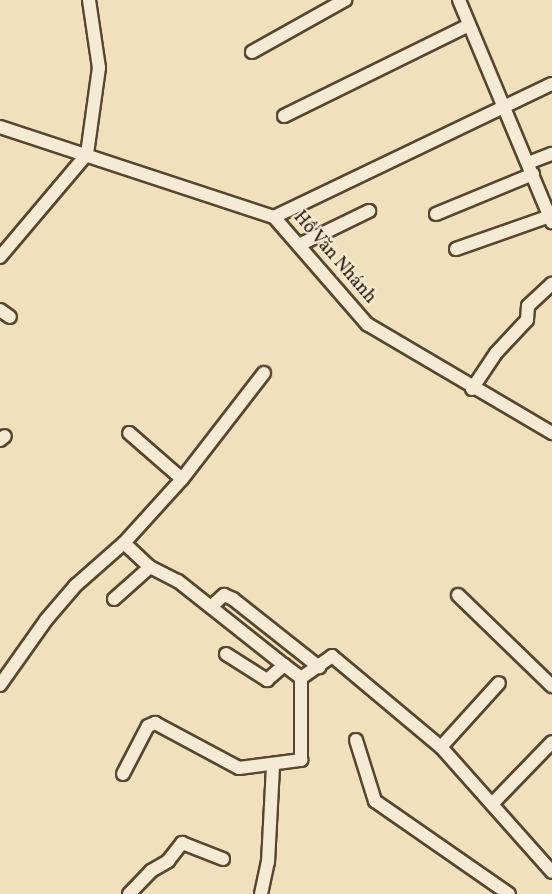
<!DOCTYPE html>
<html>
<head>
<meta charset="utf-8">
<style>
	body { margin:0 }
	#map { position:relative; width:552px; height:894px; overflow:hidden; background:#f0e0bd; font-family:Vollkorn,serif }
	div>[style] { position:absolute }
	.roads { filter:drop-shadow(2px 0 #57462f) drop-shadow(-2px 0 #57462f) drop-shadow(0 2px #57462f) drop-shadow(0 -2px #57462f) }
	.minor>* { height:12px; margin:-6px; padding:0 6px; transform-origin:6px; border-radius:6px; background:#f5ebd4 }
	span { translate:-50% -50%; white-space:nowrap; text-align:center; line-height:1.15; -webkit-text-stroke:4.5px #f5ebd4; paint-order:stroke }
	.street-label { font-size:18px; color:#241300 }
</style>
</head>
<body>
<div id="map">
	<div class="roads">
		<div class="minor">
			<i style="left:459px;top:0;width:241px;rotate:67.3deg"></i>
			<i style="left:252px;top:52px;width:107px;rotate:-29.2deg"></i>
			<i style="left:284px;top:116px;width:206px;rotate:-26.2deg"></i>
			<i style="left:0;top:127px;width:288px;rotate:18.2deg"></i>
			<i style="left:274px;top:217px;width:142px;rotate:49deg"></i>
			<i style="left:367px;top:324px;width:215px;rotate:30.5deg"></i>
			<i style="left:528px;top:163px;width:26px;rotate:-21deg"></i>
			<i style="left:436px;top:214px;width:105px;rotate:-22.4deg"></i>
			<i style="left:274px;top:217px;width:308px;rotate:-25.6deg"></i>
			<i style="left:299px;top:245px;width:78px;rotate:-25.9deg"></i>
			<i style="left:456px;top:249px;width:100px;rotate:-19.3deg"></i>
			<i style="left:0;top:257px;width:135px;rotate:-49.8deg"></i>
			<i style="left:87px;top:154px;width:87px;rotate:-82.1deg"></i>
			<i style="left:99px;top:68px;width:69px;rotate:-98.4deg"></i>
			<i style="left:0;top:310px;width:12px;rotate:35deg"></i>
			<i style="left:472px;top:389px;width:43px;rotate:-56.3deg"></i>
			<i style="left:496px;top:353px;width:45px;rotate:-46.8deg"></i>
			<i style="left:527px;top:320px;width:14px;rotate:-86deg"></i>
			<i style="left:528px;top:306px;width:33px;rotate:-43deg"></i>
			<i style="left:0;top:440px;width:6px;rotate:-39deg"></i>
			<i style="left:182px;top:479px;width:134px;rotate:-52.3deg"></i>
			<i style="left:124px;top:543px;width:86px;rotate:-47.8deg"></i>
			<i style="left:182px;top:479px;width:70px;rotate:-139deg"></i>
			<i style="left:458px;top:595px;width:131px;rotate:44.1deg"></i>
			<i style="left:114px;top:599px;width:48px;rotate:-41.6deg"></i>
			<i style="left:211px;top:607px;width:18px;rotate:-43deg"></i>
			<i style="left:224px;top:595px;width:10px;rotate:24deg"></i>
			<i style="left:233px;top:599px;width:110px;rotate:38.3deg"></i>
			<i style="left:226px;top:654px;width:49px;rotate:32.4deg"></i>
			<i style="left:267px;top:680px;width:23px;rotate:-41deg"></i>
			<i style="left:284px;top:665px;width:21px;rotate:37deg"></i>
			<i style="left:301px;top:678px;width:38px;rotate:-35deg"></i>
			<i style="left:332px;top:656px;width:142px;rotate:39.9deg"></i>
			<i style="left:441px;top:747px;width:167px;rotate:48.4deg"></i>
			<i style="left:0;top:685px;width:80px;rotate:-54.7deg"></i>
			<i style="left:46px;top:620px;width:45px;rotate:-49.5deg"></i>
			<i style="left:75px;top:586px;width:65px;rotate:-41.3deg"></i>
			<i style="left:124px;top:543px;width:35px;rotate:43deg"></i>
			<i style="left:150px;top:567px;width:31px;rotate:27deg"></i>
			<i style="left:178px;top:581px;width:135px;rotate:38.4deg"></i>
			<i style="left:356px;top:740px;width:64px;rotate:72.7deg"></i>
			<i style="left:375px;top:801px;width:163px;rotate:34.8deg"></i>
			<i style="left:441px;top:747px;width:86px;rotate:-47.8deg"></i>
			<i style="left:123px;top:774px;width:54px;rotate:-62.5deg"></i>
			<i style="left:148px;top:726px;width:8px;rotate:-23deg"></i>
			<i style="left:155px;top:723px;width:95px;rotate:28.2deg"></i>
			<i style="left:239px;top:768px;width:63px;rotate:-7.4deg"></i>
			<i style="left:301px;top:760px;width:82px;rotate:-90deg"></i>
			<i style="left:492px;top:804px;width:86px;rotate:-45.9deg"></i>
			<i style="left:129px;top:894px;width:32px;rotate:-46deg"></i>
			<i style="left:151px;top:871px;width:20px;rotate:-30deg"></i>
			<i style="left:168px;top:861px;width:23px;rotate:-52deg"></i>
			<i style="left:182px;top:843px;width:44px;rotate:21.3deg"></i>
			<i style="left:261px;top:894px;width:33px;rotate:-78deg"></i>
			<i style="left:268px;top:862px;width:97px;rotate:-87deg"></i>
		</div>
	</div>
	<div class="street-label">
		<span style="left:334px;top:258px;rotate:49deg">Hồ Văn Nhánh</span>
	</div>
</div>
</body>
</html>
